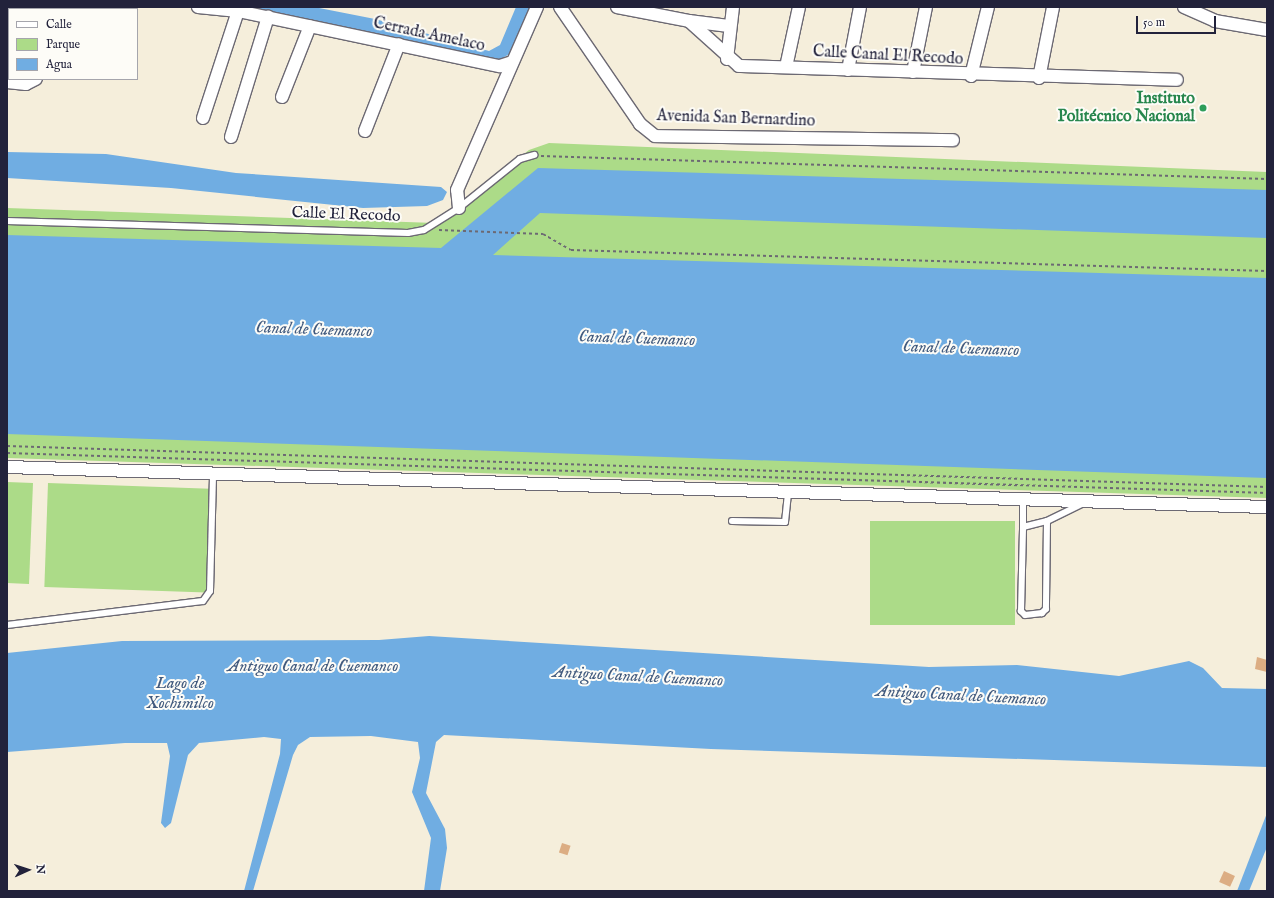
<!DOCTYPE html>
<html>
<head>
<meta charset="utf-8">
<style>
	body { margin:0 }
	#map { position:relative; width:1274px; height:898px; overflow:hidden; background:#f5eedb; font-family:"IM FELL English",serif }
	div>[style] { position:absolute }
	.green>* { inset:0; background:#acdb88; transform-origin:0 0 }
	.water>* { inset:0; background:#70ade2 }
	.building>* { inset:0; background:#dcad83; transform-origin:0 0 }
	.path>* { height:2px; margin-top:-1px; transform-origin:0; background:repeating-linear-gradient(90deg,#6c6973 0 3px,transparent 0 6px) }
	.roads { filter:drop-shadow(1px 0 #6c6973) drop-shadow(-1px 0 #6c6973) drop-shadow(0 1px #6c6973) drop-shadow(0 -1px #6c6973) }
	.service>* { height:6px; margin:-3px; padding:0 3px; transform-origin:3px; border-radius:3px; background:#fff }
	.minor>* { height:12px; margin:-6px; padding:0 6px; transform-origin:6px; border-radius:6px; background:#fff }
	.dots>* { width:11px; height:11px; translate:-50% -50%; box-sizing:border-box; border:2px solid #fdfcf7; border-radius:50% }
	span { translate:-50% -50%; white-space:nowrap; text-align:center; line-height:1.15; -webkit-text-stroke:4px #fdfcf7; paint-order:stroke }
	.street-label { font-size:16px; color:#22223b }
	.leisure-label { font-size:16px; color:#27864d; font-weight:700 }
	.right { translate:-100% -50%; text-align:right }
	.water-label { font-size:17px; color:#415a7e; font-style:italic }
	.frame { position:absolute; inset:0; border:8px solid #22223b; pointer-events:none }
	.legend { position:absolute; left:8px; top:8px; width:130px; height:72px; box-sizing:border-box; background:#fdfcf7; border:1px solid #a5a5ac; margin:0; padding:5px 7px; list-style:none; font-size:12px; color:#22223b }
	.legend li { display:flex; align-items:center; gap:8px; height:20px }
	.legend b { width:20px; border:1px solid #a5a5ac }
	.north { position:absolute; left:8px; top:850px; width:40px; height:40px; -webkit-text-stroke:3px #fdfcf7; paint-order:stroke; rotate:87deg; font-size:11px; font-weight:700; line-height:16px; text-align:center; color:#22223b }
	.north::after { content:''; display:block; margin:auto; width:14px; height:18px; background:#22223b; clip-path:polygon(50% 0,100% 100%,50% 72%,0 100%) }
	.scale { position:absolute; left:1136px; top:16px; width:80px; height:18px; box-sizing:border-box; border:2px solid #22223b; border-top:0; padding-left:5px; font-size:12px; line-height:14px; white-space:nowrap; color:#22223b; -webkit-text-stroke:3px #fdfcf7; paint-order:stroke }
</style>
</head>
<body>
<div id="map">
	<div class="green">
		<i style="clip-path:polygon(549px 143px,1267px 172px,1267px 498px,7px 458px,7px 208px,435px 223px,529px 150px)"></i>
		<i style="clip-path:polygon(7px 482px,33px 483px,29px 584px,7px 583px)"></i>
		<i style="left:48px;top:483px;width:162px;height:104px;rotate:2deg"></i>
		<i style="left:870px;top:521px;width:145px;height:104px"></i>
	</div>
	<div class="water">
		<i style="clip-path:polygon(218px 7px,314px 7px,375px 19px,489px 51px,500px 45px,516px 7px,531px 7px,511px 53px,498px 61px)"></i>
		<i style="clip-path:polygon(7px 152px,106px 154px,236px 173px,441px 187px,447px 192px,443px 200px,427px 206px,363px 208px,171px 188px,7px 178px)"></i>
		<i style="clip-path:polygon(538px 168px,1267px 190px,1267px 238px,540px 213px,493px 255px,1267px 278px,1267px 478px,7px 434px,7px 235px,441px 248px)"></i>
		<i style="clip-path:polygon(429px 636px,929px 667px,1017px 665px,1119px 676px,1189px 661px,1203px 668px,1222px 688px,1267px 689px,1267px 767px,711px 749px,444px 735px,436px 742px,426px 793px,445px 829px,447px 848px,440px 891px,424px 891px,431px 838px,412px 792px,420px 758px,418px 742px,371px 736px,310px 737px,298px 745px,293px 755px,253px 891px,244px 891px,280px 754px,281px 739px,264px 737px,199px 743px,188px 755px,171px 823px,165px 828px,161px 823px,170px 756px,167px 743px,125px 743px,7px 752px,7px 653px,122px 641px,379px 640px)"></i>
		<i style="clip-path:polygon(1267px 813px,1267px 847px,1249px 891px,1237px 891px)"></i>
	</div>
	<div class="building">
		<i style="clip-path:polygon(1257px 657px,1267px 660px,1267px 672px,1255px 669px)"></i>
		<i style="left:562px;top:843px;width:9px;height:10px;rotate:18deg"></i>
		<i style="left:1224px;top:871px;width:12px;height:12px;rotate:24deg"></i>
	</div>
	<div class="path">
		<i style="left:541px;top:156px;width:726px;rotate:1.81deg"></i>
		<i style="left:439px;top:230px;width:104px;rotate:2.2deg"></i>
		<i style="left:543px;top:234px;width:32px;rotate:30deg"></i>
		<i style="left:571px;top:250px;width:696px;rotate:1.73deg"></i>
		<i style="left:7px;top:446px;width:1261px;rotate:1.86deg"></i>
		<i style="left:7px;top:453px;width:1261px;rotate:1.82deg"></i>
	</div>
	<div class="roads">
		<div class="service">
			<i style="left:7px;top:221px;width:401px;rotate:1.7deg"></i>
			<i style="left:408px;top:233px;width:16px;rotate:-11deg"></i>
			<i style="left:424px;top:230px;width:41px;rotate:-32.2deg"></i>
			<i style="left:459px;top:208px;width:78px;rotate:-38.8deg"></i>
			<i style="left:520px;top:159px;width:15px;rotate:-16deg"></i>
			<i style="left:1023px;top:499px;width:28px;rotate:90deg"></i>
			<i style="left:732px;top:521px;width:53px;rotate:1.1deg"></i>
			<i style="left:785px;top:522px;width:30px;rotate:-84deg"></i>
			<i style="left:1047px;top:521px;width:88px;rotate:90.7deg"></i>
			<i style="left:1046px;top:609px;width:6px;rotate:135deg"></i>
			<i style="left:1042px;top:613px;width:17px;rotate:173deg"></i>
			<i style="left:1025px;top:615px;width:6px;rotate:-135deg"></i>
			<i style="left:1021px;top:611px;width:84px;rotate:-88.6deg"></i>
			<i style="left:1023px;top:527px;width:25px;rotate:-14deg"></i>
			<i style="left:1047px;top:521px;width:39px;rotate:-26deg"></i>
			<i style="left:7px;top:625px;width:197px;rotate:-7deg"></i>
			<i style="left:203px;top:601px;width:12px;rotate:-55deg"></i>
			<i style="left:210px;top:591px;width:117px;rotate:-88.5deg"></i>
		</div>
		<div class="minor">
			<i style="left:198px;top:7px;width:40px;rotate:5.7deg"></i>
			<i style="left:238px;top:11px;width:268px;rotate:11.9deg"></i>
			<i style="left:500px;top:66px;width:13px;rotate:-18deg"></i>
			<i style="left:560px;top:7px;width:142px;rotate:55.6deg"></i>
			<i style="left:640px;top:124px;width:19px;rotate:39deg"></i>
			<i style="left:655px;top:136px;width:298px;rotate:0.8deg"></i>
			<i style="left:617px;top:7px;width:73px;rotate:11deg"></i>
			<i style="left:689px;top:21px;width:67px;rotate:42deg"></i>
			<i style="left:739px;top:66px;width:438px;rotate:1.8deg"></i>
			<i style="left:1184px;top:7px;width:34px;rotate:24deg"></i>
			<i style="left:1215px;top:21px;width:53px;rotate:9.8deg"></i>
			<i style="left:15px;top:9px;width:2px;rotate:-90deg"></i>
			<i style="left:57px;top:9px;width:2px;rotate:-90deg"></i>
			<i style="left:689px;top:21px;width:40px;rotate:7.1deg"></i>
			<i style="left:727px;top:59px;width:52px;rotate:-83.4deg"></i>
			<i style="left:786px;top:67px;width:61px;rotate:-77.8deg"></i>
			<i style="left:848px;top:70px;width:64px;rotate:-79.2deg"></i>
			<i style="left:913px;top:72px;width:66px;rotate:-78.7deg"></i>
			<i style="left:971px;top:76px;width:71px;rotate:-76.2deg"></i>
			<i style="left:1039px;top:78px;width:72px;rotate:-78.8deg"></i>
			<i style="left:7px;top:82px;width:19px;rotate:6deg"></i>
			<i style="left:26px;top:84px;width:11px;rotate:-27deg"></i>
			<i style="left:282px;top:97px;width:76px;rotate:-68.5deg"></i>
			<i style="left:203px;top:118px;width:113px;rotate:-71.9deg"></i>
			<i style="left:365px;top:131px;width:93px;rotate:-68.7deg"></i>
			<i style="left:231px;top:137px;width:126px;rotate:-72.9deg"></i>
			<i style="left:459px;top:208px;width:18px;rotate:-96deg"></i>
			<i style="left:457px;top:190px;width:200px;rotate:-66.4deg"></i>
			<i style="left:7px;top:467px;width:1261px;rotate:1.82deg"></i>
		</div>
	</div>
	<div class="dots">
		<i style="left:1203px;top:108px;background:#2e9e5b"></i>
	</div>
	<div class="street-label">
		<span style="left:429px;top:35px;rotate:12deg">Cerrada Amelaco</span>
		<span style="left:888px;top:56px;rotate:3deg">Calle Canal El Recodo</span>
		<span style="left:736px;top:119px;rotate:2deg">Avenida San Bernardino</span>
		<span style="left:346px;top:215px;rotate:2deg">Calle El Recodo</span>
	</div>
	<div class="leisure-label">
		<span class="right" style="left:1195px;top:108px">Instituto<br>Politécnico Nacional</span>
	</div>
	<div class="water-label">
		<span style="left:314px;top:330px;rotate:2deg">Canal de Cuemanco</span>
		<span style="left:637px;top:339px;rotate:2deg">Canal de Cuemanco</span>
		<span style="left:961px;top:349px;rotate:2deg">Canal de Cuemanco</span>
		<span style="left:313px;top:667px">Antiguo Canal de Cuemanco</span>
		<span style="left:638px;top:677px;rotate:3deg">Antiguo Canal de Cuemanco</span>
		<span style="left:180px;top:694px">Lago de<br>Xochimilco</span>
		<span style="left:961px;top:696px;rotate:3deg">Antiguo Canal de Cuemanco</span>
	</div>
	<div class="frame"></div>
	<ul class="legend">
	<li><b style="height:5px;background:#fff"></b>Calle</li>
	<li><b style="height:11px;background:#acdb88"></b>Parque</li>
	<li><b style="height:11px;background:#70ade2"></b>Agua</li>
	</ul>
	<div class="north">N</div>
	<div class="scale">50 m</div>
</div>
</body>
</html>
